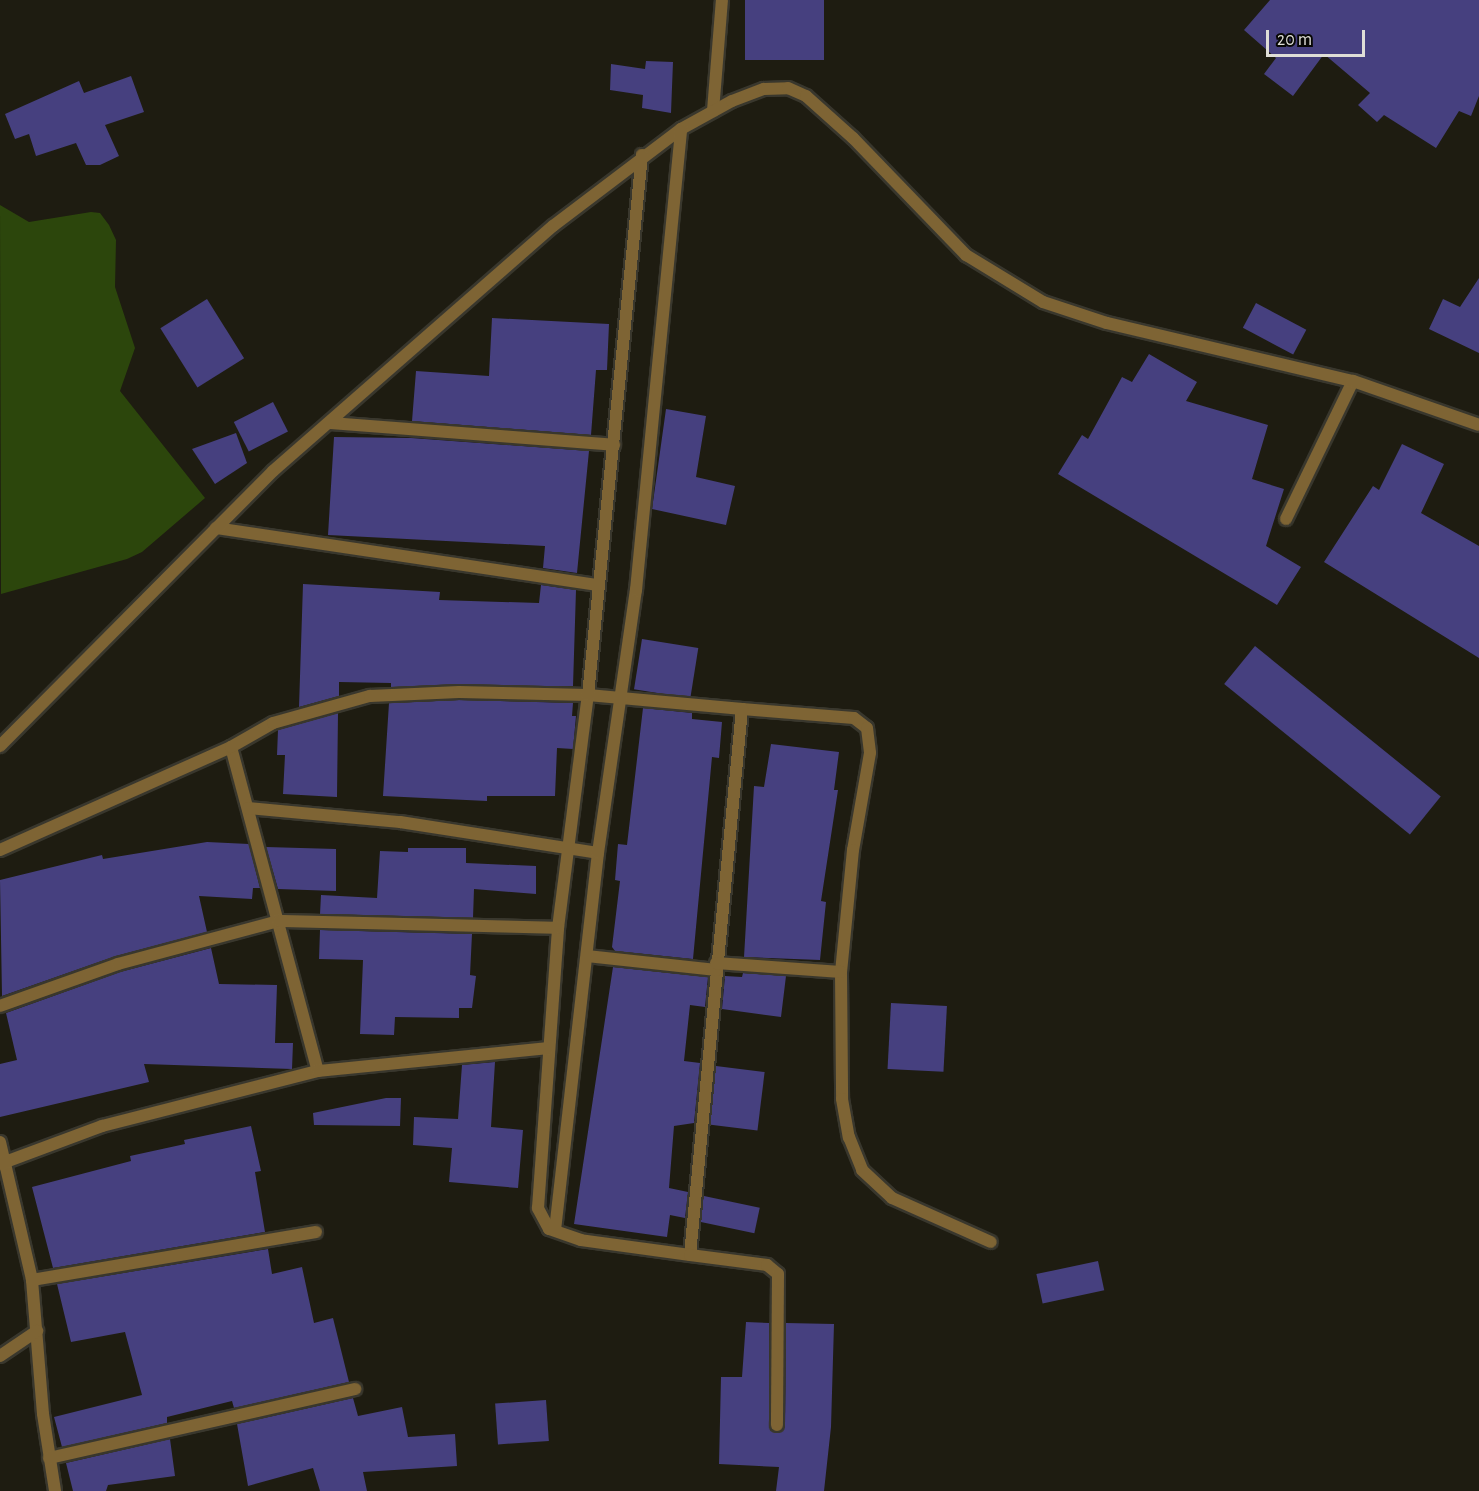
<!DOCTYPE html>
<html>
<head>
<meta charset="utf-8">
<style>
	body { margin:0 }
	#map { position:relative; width:1479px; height:1491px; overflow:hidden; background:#1e1c11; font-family:"Alegreya Sans",sans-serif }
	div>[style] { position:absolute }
	.green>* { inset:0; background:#2c460c }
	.building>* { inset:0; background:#46407f; transform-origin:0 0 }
	.roads { filter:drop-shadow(2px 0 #39372d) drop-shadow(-2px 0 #39372d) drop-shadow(0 2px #39372d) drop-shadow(0 -2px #39372d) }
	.minor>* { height:12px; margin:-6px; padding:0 6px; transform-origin:6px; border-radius:6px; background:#7e6434 }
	span { translate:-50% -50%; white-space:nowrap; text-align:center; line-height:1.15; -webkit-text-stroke:5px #070704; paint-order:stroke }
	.scale { position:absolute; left:1266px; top:30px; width:99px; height:27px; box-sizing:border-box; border:3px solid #dfded7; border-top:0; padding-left:8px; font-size:18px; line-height:21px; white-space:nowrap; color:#dfded7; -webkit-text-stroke:4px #070704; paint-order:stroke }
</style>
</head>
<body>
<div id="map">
	<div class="green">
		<i style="clip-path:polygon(0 205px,29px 222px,91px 212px,100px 213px,109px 225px,116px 240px,115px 287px,135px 348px,120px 391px,205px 498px,142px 552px,127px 559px,1px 594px)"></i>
	</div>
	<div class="building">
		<i style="left:745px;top:0;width:79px;height:60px"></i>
		<i style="clip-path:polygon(1270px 0,1479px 0,1479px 96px,1471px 116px,1459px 111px,1436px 148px,1384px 115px,1377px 122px,1358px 105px,1370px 93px,1324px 54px,1293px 96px,1264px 74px,1276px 58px,1244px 30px)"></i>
		<i style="clip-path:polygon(646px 61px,673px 62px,671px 113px,642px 108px,643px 95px,610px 90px,611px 64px,645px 69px)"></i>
		<i style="clip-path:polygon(131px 76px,144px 112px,105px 125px,119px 156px,100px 165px,86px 165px,76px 143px,36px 156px,29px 134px,15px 139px,5px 114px,79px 81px,84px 93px)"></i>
		<i style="clip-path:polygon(1479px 278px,1479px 353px,1429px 329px,1443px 299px,1460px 307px)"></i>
		<i style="left:207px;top:299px;width:70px;height:55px;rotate:58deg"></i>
		<i style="left:1256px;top:303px;width:57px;height:28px;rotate:28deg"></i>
		<i style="clip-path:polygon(492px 318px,609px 324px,607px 370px,596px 370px,591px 435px,412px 421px,416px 371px,489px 376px)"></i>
		<i style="clip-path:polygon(1149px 354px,1197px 382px,1186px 401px,1268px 425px,1252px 479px,1284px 489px,1266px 546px,1301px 567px,1277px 605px,1058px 474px,1082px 435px,1088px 439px,1122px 377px,1132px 382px)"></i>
		<i style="left:273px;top:402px;width:33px;height:44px;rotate:63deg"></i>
		<i style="clip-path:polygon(666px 409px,706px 416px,696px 477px,735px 486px,726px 525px,652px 509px)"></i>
		<i style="clip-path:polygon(236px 433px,247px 463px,215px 484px,192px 449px)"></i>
		<i style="clip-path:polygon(334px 437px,411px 438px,589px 451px,577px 573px,543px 568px,545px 546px,328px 535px)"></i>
		<i style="clip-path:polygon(1402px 444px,1444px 464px,1421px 513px,1479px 546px,1479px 658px,1324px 562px,1373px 486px,1379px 490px)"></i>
		<i style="clip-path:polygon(303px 584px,440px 592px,439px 600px,539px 603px,541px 585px,576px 590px,573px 686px,391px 687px,391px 683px,339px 682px,339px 696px,299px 707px)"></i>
		<i style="left:642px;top:639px;width:57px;height:51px;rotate:9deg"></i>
		<i style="left:1255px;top:646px;width:239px;height:49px;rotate:39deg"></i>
		<i style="clip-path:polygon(459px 700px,573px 703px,572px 716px,576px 716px,573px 749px,557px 748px,555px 796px,487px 796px,487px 801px,383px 796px,389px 703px)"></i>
		<i style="clip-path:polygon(643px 708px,692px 713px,692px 719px,722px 722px,719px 758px,712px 757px,693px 959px,615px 951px,612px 947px,620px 881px,615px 880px,618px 844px,627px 845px)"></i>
		<i style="clip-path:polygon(338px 713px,337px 797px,283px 794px,285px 755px,277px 755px,278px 730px)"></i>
		<i style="clip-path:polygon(771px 744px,839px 752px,834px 790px,838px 790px,821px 901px,826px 902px,820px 960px,744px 957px,754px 786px,764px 787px)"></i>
		<i style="clip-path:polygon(207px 842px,249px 844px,260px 888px,253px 888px,252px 899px,199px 896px,207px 932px,116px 956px,2px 996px,0 880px,102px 855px,103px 859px)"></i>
		<i style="clip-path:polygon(266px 847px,336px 849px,336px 891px,278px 889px)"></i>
		<i style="clip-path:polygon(408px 848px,466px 848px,466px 863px,536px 866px,536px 894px,474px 889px,473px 918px,320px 914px,321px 895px,377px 898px,380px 851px,408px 852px)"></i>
		<i style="clip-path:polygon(320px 930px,472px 934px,470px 975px,476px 976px,472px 1008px,459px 1008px,459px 1018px,395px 1017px,394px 1035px,360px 1034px,363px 960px,319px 959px)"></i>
		<i style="clip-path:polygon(211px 948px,219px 984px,277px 985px,275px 1043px,293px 1043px,292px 1069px,144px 1064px,149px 1082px,0 1117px,0 1064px,17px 1060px,6px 1013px,120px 972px)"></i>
		<i style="clip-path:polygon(613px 967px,708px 977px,705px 1007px,690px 1005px,684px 1061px,700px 1063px,694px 1123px,674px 1126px,669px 1188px,688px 1192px,685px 1218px,670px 1215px,667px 1237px,574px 1224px)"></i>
		<i style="clip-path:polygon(743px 973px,786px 976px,781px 1017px,722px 1009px,725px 976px,742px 977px)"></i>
		<i style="left:891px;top:1003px;width:56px;height:66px;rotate:3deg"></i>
		<i style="clip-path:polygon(495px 1062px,491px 1127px,523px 1130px,518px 1188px,449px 1182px,452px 1148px,413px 1145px,414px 1117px,458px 1119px,462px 1065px)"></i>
		<i style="left:716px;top:1066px;width:49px;height:59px;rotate:7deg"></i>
		<i style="clip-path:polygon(386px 1098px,401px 1098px,400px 1126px,314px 1125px,313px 1113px)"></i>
		<i style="clip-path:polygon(251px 1126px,261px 1171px,255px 1172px,265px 1232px,53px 1268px,32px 1187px,131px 1161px,130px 1156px,185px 1144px,184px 1140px)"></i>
		<i style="left:704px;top:1196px;width:57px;height:26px;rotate:12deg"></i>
		<i style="clip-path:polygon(268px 1249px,272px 1274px,302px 1267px,314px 1323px,333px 1318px,349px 1382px,234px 1408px,232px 1401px,167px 1417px,167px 1423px,62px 1447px,54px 1417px,142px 1395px,125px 1332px,71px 1342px,57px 1284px)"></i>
		<i style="left:1098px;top:1261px;width:30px;height:63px;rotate:78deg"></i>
		<i style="clip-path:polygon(746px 1322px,769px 1323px,769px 1425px,776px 1433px,785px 1425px,786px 1323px,834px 1324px,831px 1427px,824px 1491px,776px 1491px,779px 1467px,719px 1464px,721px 1377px,742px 1377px)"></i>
		<i style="clip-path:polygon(353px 1398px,358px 1416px,402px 1407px,408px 1437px,455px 1434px,457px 1466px,363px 1472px,367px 1491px,320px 1491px,313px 1468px,248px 1486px,237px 1424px)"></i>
		<i style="left:546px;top:1400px;width:41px;height:51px;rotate:86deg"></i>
		<i style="clip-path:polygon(170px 1439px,175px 1476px,108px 1485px,106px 1491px,73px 1491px,66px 1463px)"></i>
	</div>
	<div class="roads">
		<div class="minor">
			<i style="left:713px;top:111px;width:111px;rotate:-85.4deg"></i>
			<i style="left:330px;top:423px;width:285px;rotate:4.4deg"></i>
			<i style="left:1286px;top:519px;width:153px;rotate:-64.1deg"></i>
			<i style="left:216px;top:528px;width:387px;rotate:8.5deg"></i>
			<i style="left:742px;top:709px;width:112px;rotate:4.6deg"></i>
			<i style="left:854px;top:718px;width:16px;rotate:38deg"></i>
			<i style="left:867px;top:728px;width:25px;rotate:83deg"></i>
			<i style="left:870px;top:753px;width:98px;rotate:99.9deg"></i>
			<i style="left:853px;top:850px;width:123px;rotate:95.6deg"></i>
			<i style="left:841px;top:972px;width:127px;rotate:89.5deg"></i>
			<i style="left:842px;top:1099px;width:39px;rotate:80deg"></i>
			<i style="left:849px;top:1137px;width:35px;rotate:68deg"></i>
			<i style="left:862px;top:1170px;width:41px;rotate:43deg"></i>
			<i style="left:892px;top:1198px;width:108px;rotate:24deg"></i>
			<i style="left:0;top:746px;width:387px;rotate:-45.2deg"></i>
			<i style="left:273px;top:471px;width:372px;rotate:-41.2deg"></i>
			<i style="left:553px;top:226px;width:161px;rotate:-37.2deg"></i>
			<i style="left:681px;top:129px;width:58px;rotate:-28.8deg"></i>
			<i style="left:732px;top:101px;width:34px;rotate:-21deg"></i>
			<i style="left:764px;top:89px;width:24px;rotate:-2deg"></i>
			<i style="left:788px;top:88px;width:20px;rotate:24deg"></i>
			<i style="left:806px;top:96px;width:63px;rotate:41.8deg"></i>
			<i style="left:853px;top:138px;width:163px;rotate:46deg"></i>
			<i style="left:966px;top:255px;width:90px;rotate:31.4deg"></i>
			<i style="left:1043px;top:302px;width:67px;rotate:18.2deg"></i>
			<i style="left:1107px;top:323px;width:253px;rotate:13.3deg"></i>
			<i style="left:1353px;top:381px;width:133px;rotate:19.2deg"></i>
			<i style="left:231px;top:747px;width:335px;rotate:75deg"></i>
			<i style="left:248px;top:808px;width:153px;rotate:5.3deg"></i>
			<i style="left:400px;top:822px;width:200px;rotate:8.9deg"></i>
			<i style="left:0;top:850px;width:253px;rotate:-24deg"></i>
			<i style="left:231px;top:747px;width:48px;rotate:-29.7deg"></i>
			<i style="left:273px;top:723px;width:101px;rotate:-15.6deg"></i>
			<i style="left:370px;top:696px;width:89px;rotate:-2.6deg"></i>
			<i style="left:459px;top:692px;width:129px;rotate:1.3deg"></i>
			<i style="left:588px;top:695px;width:155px;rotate:5.2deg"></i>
			<i style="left:742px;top:709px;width:548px;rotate:95.44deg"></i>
			<i style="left:690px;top:1255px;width:110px;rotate:-172.2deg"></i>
			<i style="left:581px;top:1240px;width:34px;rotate:-161deg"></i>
			<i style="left:549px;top:1229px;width:24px;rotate:-118deg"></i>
			<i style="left:538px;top:1208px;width:281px;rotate:-85.9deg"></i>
			<i style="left:558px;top:928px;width:235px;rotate:-82.7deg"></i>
			<i style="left:588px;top:695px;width:543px;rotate:-84.29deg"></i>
			<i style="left:587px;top:956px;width:130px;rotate:6.2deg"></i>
			<i style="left:716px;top:963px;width:125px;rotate:4.1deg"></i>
			<i style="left:0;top:1006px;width:125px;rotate:-19.6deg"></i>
			<i style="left:118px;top:964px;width:167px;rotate:-15deg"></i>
			<i style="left:279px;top:921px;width:279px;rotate:1.4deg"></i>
			<i style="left:0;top:1142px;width:142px;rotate:76.9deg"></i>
			<i style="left:32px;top:1280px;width:134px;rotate:85.3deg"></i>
			<i style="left:43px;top:1414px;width:78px;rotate:81.1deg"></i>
			<i style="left:0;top:1164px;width:109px;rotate:-20.4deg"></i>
			<i style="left:102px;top:1126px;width:223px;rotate:-14.3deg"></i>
			<i style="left:318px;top:1071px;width:231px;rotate:-5.7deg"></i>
			<i style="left:555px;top:1230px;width:379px;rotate:-83.5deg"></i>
			<i style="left:598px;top:853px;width:266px;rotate:-81.8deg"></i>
			<i style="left:636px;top:590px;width:463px;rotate:-84.4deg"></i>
			<i style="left:690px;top:1255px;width:78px;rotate:7.4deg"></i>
			<i style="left:767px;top:1265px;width:14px;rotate:39deg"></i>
			<i style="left:778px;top:1274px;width:151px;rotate:90.4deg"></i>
			<i style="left:32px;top:1280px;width:288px;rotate:-9.6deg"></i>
			<i style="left:0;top:1356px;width:45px;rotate:-34deg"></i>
			<i style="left:49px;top:1458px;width:314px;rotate:-12.7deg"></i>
		</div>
	</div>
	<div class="scale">20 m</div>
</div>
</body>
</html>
